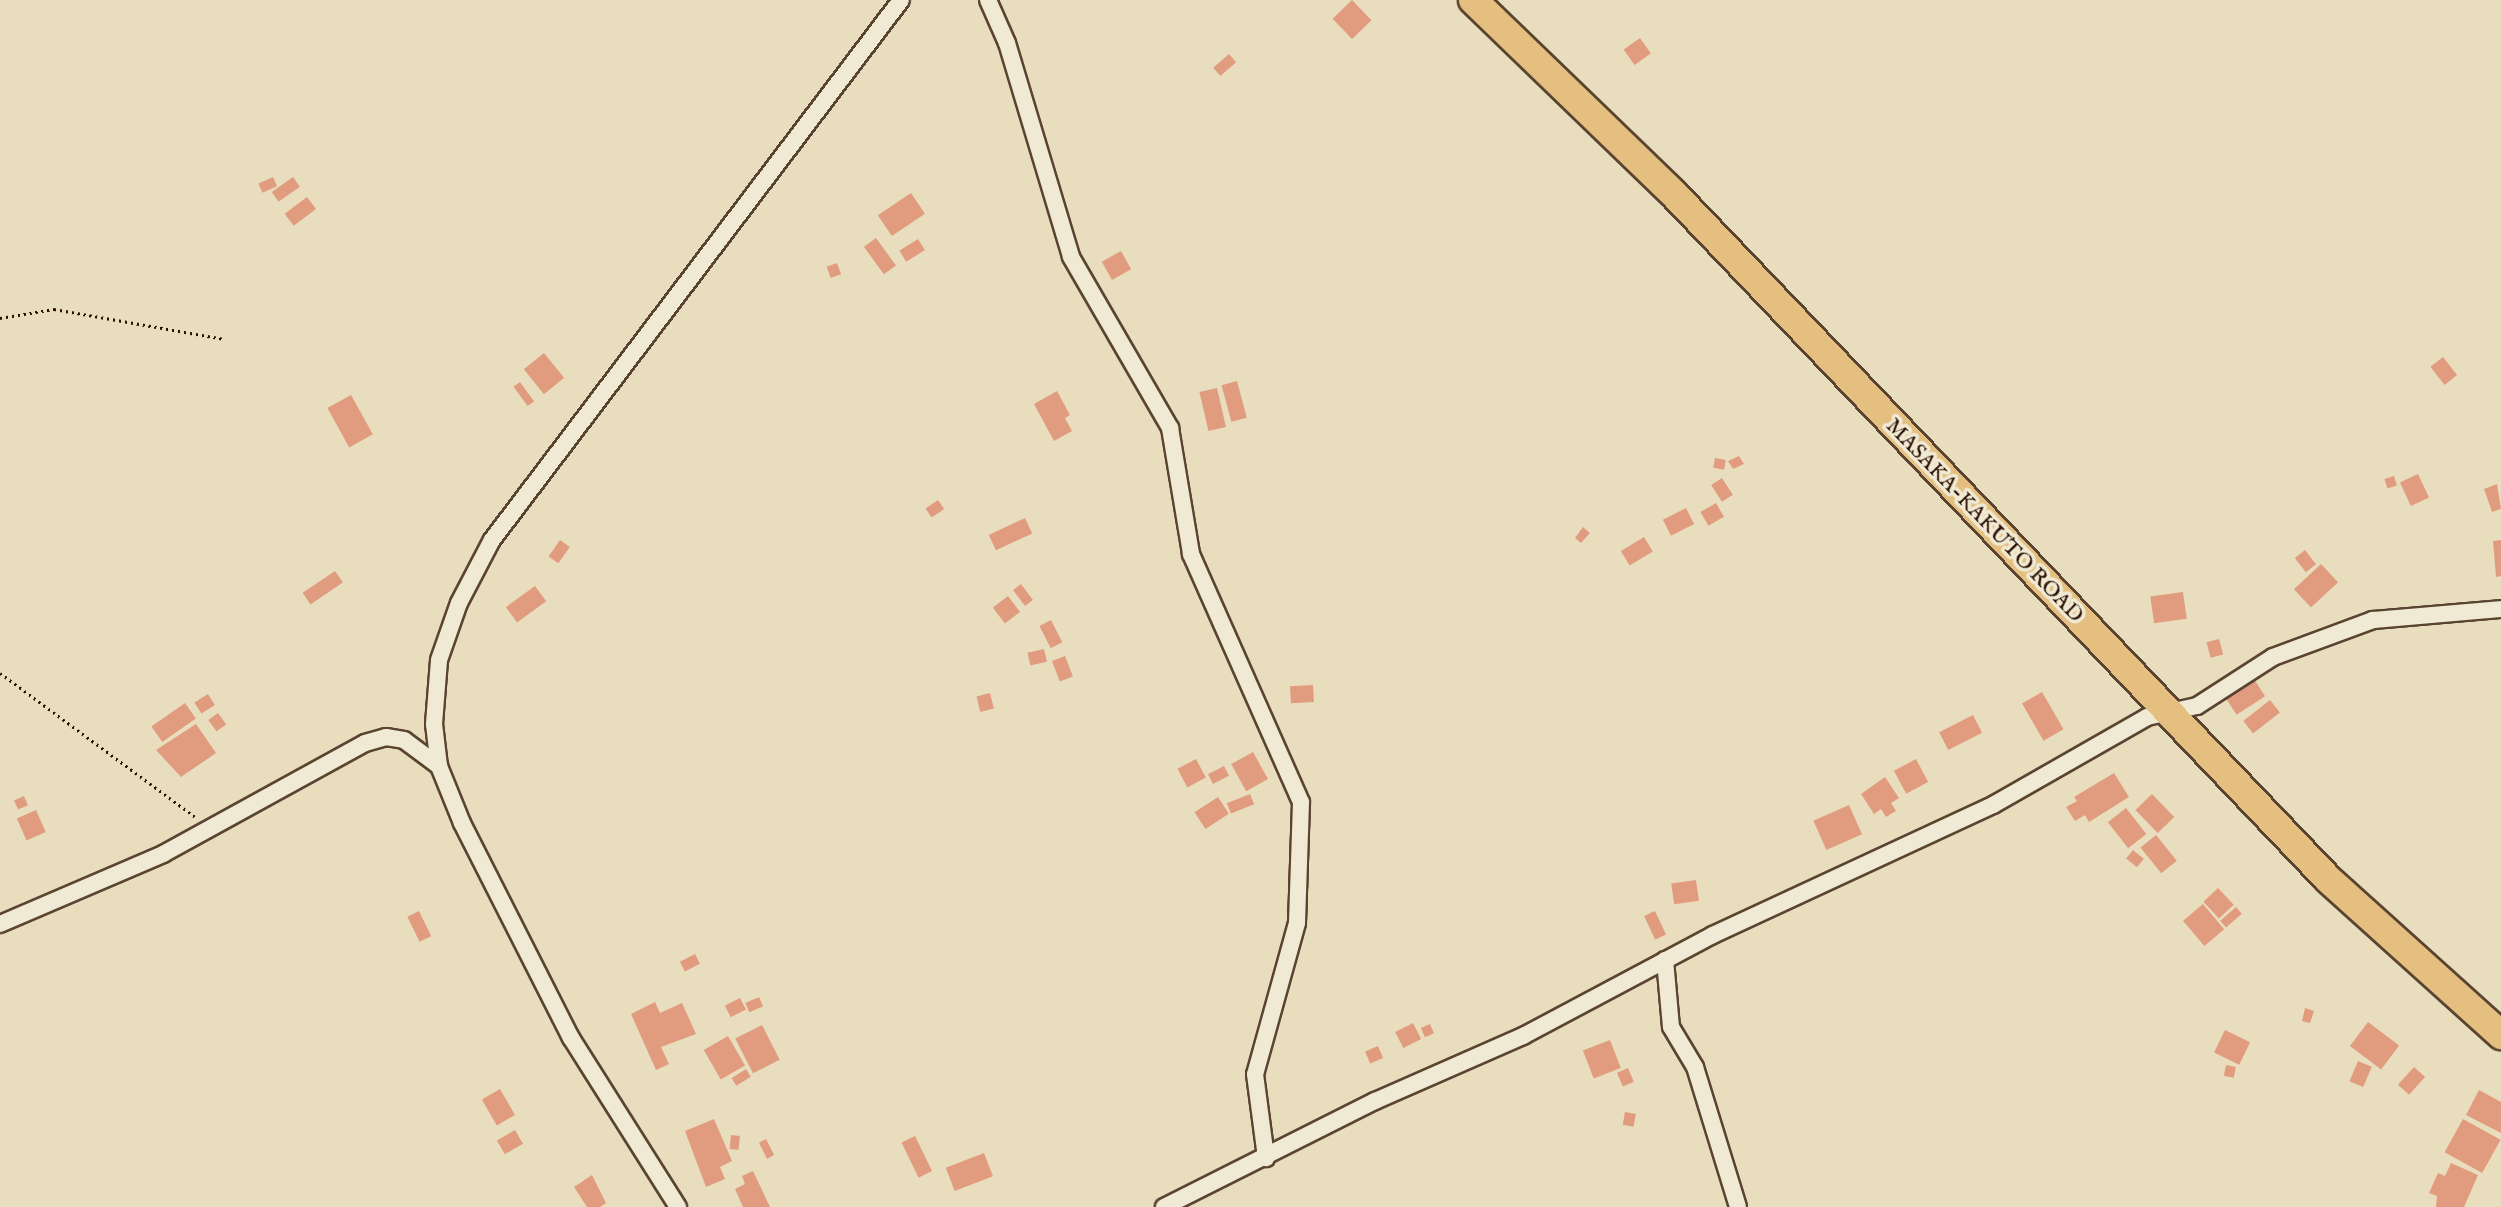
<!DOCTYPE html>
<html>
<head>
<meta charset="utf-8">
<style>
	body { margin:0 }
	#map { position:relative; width:2501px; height:1207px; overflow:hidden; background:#e8debe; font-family:"IM FELL English",serif }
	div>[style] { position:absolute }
	.building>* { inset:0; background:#e19c7f; transform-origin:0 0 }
	.path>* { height:3px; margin-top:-1.5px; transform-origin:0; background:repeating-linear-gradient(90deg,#2b1002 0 2px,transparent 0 6px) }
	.roads { filter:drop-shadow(2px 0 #5a4431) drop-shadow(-2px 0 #5a4431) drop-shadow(0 2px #5a4431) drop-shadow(0 -2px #5a4431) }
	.street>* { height:16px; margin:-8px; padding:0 8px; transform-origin:8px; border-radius:8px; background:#f0ead5 }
	.highway>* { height:28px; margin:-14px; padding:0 14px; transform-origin:14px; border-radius:14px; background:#e4bf7f }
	span { translate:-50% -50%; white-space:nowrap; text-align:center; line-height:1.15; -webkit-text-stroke:7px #f0ead5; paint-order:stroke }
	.street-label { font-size:22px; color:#2b1002 }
</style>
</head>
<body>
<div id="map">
	<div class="building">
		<i style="left:1352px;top:0;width:28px;height:27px;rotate:46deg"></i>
		<i style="left:1640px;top:38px;width:19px;height:20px;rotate:55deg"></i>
		<i style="left:1229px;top:54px;width:11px;height:21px;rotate:49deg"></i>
		<i style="left:273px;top:177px;width:10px;height:16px;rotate:66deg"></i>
		<i style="left:293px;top:177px;width:12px;height:26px;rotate:55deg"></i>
		<i style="left:911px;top:193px;width:25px;height:40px;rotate:56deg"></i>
		<i style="left:307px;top:197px;width:15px;height:28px;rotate:53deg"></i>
		<i style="left:876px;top:238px;width:34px;height:15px;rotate:54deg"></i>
		<i style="left:918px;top:239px;width:13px;height:22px;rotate:58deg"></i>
		<i style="left:1121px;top:251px;width:21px;height:22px;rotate:61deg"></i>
		<i style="left:837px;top:263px;width:12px;height:11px;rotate:70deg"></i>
		<i style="left:544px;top:353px;width:32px;height:26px;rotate:51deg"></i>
		<i style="left:2443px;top:357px;width:23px;height:16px;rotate:52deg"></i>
		<i style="left:1237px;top:381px;width:38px;height:16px;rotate:75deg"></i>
		<i style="left:520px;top:382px;width:24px;height:8px;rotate:54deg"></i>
		<i style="left:1217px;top:388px;width:40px;height:18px;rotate:77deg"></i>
		<i style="clip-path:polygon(1057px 391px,1070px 415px,1065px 418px,1072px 431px,1054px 441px,1034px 404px)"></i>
		<i style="left:351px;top:395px;width:45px;height:27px;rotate:61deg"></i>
		<i style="clip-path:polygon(1739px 456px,1744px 464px,1733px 469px,1728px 461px)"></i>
		<i style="left:1715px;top:458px;width:11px;height:10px;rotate:10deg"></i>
		<i style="left:2418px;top:474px;width:26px;height:20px;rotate:65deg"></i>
		<i style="left:2394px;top:476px;width:10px;height:10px;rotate:73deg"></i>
		<i style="left:1722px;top:478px;width:20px;height:13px;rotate:57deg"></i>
		<i style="clip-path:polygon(2497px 484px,2501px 509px,2492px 512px,2484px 489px)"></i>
		<i style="left:938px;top:500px;width:11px;height:15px;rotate:56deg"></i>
		<i style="left:1716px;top:503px;width:16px;height:18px;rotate:60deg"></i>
		<i style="left:1686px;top:508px;width:18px;height:26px;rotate:63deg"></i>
		<i style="left:1025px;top:518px;width:17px;height:40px;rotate:65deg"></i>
		<i style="clip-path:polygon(1583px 527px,1590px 533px,1581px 543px,1575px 538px)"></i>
		<i style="left:1644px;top:537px;width:17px;height:27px;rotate:59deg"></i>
		<i style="left:560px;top:540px;width:12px;height:20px;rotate:35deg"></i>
		<i style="clip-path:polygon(2501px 540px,2501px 576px,2496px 577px,2493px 541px)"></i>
		<i style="left:2305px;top:550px;width:18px;height:13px;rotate:52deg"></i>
		<i style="left:2321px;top:564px;width:25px;height:37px;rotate:47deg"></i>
		<i style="left:335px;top:571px;width:14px;height:39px;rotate:56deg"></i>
		<i style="left:1021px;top:584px;width:20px;height:10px;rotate:53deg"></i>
		<i style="left:535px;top:586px;width:19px;height:36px;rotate:54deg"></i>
		<i style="left:2183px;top:592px;width:27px;height:33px;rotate:82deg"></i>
		<i style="left:1008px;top:596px;width:20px;height:19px;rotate:53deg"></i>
		<i style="left:1051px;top:620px;width:25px;height:13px;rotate:63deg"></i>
		<i style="left:2219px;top:639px;width:16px;height:13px;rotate:75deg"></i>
		<i style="left:1044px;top:649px;width:13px;height:17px;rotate:77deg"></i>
		<i style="left:1065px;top:656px;width:22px;height:14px;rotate:69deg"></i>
		<i style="left:2252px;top:676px;width:24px;height:34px;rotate:57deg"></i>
		<i style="left:1313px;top:685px;width:17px;height:23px;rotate:87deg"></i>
		<i style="left:2042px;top:692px;width:43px;height:23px;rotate:60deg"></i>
		<i style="left:990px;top:693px;width:16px;height:14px;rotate:76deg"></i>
		<i style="left:208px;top:694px;width:13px;height:16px;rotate:58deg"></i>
		<i style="left:2270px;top:700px;width:16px;height:34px;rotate:52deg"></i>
		<i style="left:185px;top:703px;width:19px;height:41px;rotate:55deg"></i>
		<i style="left:218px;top:713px;width:14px;height:12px;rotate:54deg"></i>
		<i style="left:1973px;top:715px;width:20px;height:38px;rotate:63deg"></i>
		<i style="clip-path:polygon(196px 724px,216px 753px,181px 777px,156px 750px)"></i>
		<i style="left:1253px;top:752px;width:31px;height:25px;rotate:61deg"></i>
		<i style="left:1196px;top:759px;width:21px;height:21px;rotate:62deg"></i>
		<i style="left:1916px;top:759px;width:26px;height:25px;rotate:62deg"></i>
		<i style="left:1224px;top:766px;width:11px;height:18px;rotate:63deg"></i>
		<i style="clip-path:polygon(2114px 773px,2129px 797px,2089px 822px,2085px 815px,2075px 821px,2066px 807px,2077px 801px,2074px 797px)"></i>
		<i style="clip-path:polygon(1885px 777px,1899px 798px,1891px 803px,1896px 811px,1886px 817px,1881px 809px,1874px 814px,1861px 794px)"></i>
		<i style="left:1250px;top:794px;width:11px;height:25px;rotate:68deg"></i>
		<i style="left:2152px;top:794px;width:32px;height:23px;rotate:46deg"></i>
		<i style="left:24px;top:796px;width:10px;height:11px;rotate:66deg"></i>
		<i style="left:1218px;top:797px;width:20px;height:28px;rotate:57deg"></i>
		<i style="left:1849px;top:805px;width:32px;height:39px;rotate:66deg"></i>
		<i style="left:2126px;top:808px;width:33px;height:23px;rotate:52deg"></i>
		<i style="left:36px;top:810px;width:24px;height:21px;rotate:66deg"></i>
		<i style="left:2156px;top:835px;width:33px;height:20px;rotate:51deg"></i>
		<i style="left:2133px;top:850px;width:14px;height:11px;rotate:39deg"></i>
		<i style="left:1696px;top:880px;width:21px;height:25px;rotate:82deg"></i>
		<i style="left:2218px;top:888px;width:23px;height:20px;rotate:47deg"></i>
		<i style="left:2203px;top:904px;width:33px;height:26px;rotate:50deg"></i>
		<i style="left:2236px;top:907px;width:9px;height:21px;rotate:49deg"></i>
		<i style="left:419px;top:911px;width:28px;height:13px;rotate:64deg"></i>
		<i style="left:1655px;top:911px;width:26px;height:12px;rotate:65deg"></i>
		<i style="left:695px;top:954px;width:11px;height:17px;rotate:63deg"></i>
		<i style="left:759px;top:997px;width:10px;height:15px;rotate:66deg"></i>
		<i style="left:740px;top:998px;width:13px;height:17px;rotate:63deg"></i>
		<i style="clip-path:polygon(655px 1002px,660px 1013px,682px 1003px,696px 1034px,661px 1047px,669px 1064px,656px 1070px,631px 1014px)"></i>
		<i style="clip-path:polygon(2305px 1008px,2314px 1011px,2310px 1023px,2302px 1021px)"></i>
		<i style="left:2368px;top:1022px;width:39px;height:30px;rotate:37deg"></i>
		<i style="left:1413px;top:1023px;width:18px;height:20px;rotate:63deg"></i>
		<i style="left:1430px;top:1024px;width:10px;height:10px;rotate:66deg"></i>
		<i style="left:762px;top:1025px;width:39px;height:30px;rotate:63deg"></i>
		<i style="left:2225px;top:1030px;width:28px;height:25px;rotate:26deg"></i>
		<i style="left:728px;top:1036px;width:34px;height:28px;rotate:60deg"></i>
		<i style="left:1610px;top:1040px;width:30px;height:29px;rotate:69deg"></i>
		<i style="left:1378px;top:1046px;width:13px;height:14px;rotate:67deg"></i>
		<i style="left:2358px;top:1061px;width:15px;height:22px;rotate:23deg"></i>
		<i style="left:2226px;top:1065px;width:10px;height:11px;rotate:11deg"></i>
		<i style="left:2414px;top:1067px;width:15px;height:24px;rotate:42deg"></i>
		<i style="left:1628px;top:1068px;width:15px;height:12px;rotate:67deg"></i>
		<i style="left:746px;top:1069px;width:9px;height:17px;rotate:58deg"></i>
		<i style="left:500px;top:1089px;width:30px;height:21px;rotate:60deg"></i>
		<i style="clip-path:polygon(2479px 1090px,2501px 1102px,2501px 1133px,2466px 1115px)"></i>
		<i style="left:1625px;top:1112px;width:11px;height:13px;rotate:10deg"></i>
		<i style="clip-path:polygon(714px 1119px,732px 1161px,720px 1167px,725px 1179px,706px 1187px,685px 1131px)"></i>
		<i style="left:2463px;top:1119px;width:43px;height:38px;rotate:29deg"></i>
		<i style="left:515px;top:1130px;width:16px;height:21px;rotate:60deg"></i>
		<i style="left:731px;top:1135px;width:9px;height:14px;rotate:6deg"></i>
		<i style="left:915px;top:1136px;width:39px;height:15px;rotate:64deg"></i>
		<i style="left:766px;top:1139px;width:18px;height:8px;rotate:63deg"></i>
		<i style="left:984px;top:1153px;width:25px;height:41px;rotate:69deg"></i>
		<i style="clip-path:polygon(2451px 1163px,2478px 1175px,2464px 1207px,2436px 1207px,2437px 1196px,2429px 1193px,2438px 1173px,2445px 1176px)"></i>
		<i style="clip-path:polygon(753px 1171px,770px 1207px,743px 1207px,735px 1189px,745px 1184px,742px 1176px)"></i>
		<i style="clip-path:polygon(592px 1175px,606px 1203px,600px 1207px,587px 1207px,574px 1187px)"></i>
	</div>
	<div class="path">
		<i style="left:0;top:318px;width:55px;rotate:-9.5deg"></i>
		<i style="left:54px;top:309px;width:173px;rotate:10deg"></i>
		<i style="left:0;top:673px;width:242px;rotate:36.4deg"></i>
	</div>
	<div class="roads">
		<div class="street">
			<i style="left:988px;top:0;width:47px;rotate:66.2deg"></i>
			<i style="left:1007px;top:43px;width:223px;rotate:73.3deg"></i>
			<i style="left:1071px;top:257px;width:198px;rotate:59.9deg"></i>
			<i style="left:1170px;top:428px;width:128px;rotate:80.5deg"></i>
			<i style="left:1191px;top:554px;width:271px;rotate:66.1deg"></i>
			<i style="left:1301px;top:802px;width:121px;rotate:91.9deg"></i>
			<i style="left:1297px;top:923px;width:157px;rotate:105.5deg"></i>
			<i style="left:1255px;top:1074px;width:85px;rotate:82.5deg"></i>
			<i style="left:0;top:924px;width:177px;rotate:-23.2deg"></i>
			<i style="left:163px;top:854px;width:230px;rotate:-28.8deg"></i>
			<i style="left:365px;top:743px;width:22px;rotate:-16deg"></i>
			<i style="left:386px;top:737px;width:18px;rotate:9deg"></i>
			<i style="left:404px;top:740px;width:44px;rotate:36.6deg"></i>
			<i style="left:1665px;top:960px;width:67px;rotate:84.9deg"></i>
			<i style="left:1671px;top:1027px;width:47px;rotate:59deg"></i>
			<i style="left:1695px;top:1067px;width:146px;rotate:72.9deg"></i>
			<i style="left:678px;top:1207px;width:200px;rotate:-122.3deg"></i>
			<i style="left:571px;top:1038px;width:241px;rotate:-116.9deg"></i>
			<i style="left:462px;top:823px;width:61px;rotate:-112deg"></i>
			<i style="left:439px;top:766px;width:42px;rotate:-96.8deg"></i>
			<i style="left:434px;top:724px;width:64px;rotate:-85.5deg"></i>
			<i style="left:439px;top:660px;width:60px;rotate:-70.7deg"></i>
			<i style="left:459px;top:603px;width:71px;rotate:-62.4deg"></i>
			<i style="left:492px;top:540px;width:677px;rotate:-52.86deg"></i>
			<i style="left:1164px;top:1207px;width:236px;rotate:-26.7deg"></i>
			<i style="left:1375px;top:1101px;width:162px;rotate:-23.7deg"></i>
			<i style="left:1523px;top:1036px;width:215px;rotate:-28deg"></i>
			<i style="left:1713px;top:935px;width:309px;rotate:-24.9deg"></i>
			<i style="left:1993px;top:805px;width:177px;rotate:-29.7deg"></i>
			<i style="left:2147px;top:717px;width:51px;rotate:-12.4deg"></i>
			<i style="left:2197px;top:706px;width:90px;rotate:-32.8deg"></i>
			<i style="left:2273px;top:657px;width:107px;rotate:-20.3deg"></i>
			<i style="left:2373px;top:620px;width:128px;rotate:-4.9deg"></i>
		</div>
		<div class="highway">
			<i style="left:1473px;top:0;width:277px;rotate:44deg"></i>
			<i style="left:1672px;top:192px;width:951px;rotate:46.32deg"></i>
			<i style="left:2329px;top:880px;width:232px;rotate:42deg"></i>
		</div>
	</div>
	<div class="street-label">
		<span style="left:1984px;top:521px;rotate:46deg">MASAKA-KAKUTO ROAD</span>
	</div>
</div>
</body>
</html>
